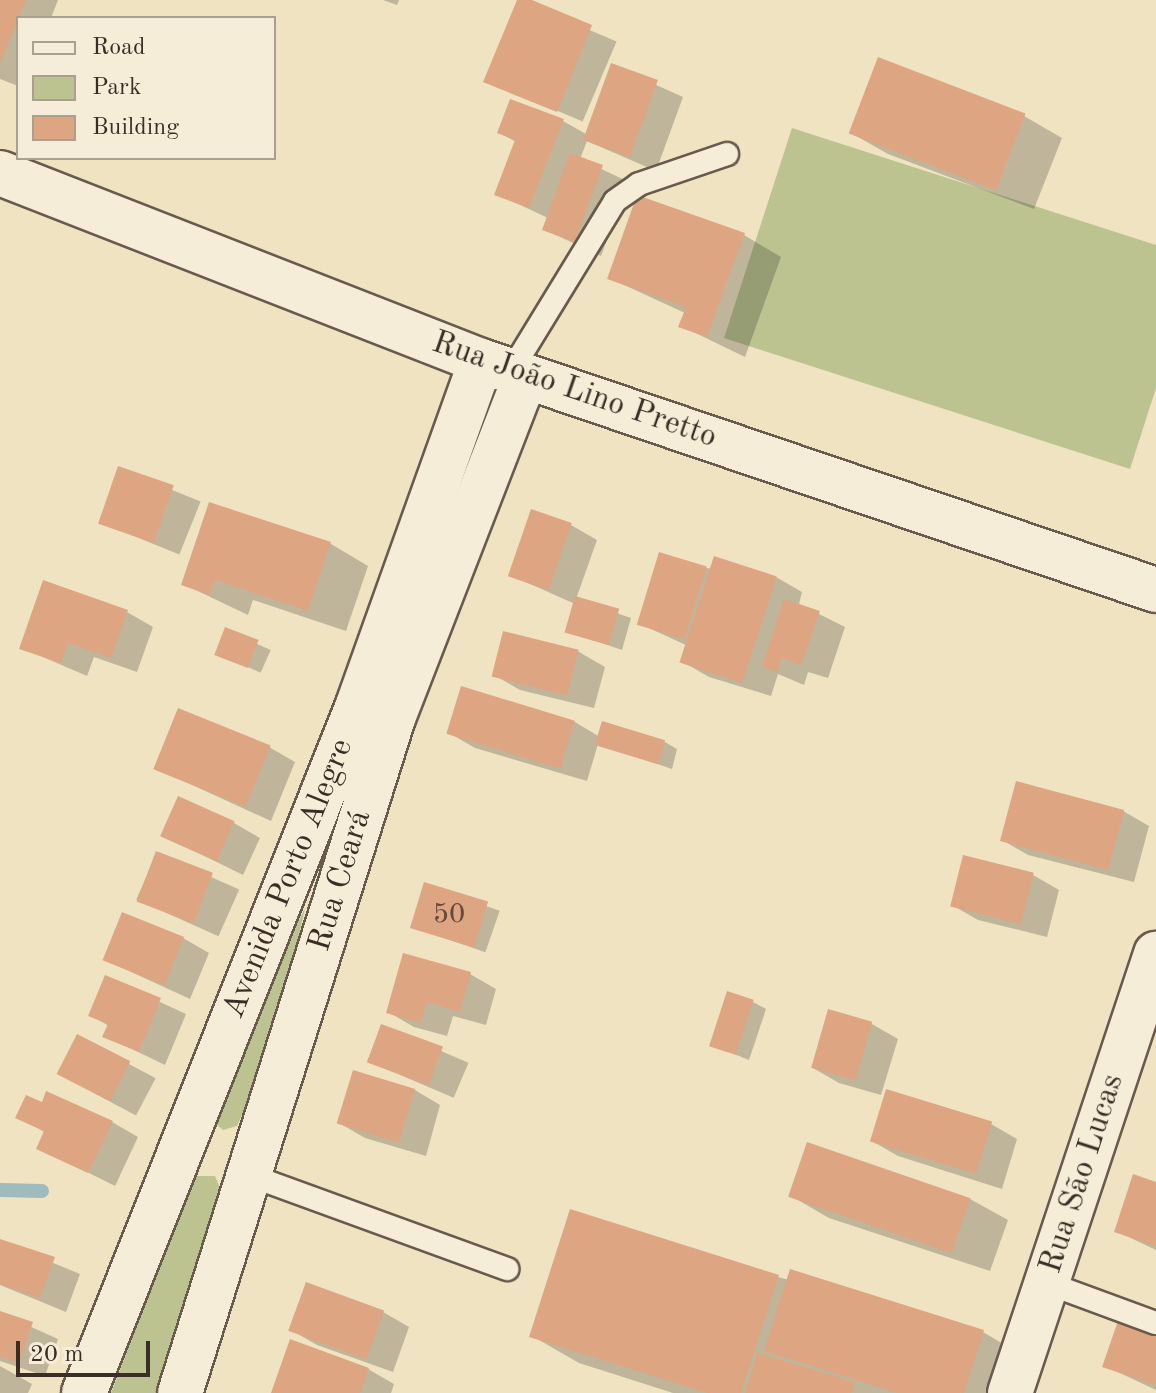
<!DOCTYPE html>
<html>
<head>
<meta charset="utf-8">
<style>
	body { margin:0 }
	#map { position:relative; width:1156px; height:1393px; overflow:hidden; background:#efe3c1; font-family:"Old Standard TT",serif }
	div>[style] { position:absolute }
	.green>* { inset:0; background:#bcc391 }
	.shadow>* { inset:0; background:#0003; transform-origin:0 0 }
	.stream>* { height:14px; margin:-7px; padding:0 7px; transform-origin:7px; border-radius:7px; background:#9fbbbe }
	.building>* { inset:0; background:#dea583; transform-origin:0 0 }
	.roads { filter:drop-shadow(2px 0 #685a4d) drop-shadow(-2px 0 #685a4d) drop-shadow(0 2px #685a4d) drop-shadow(0 -2px #685a4d) }
	.lane>* { height:22px; margin:-11px; padding:0 11px; transform-origin:11px; border-radius:11px; background:#f5edd7 }
	.street>* { height:44px; margin:-22px; padding:0 22px; transform-origin:22px; border-radius:22px; background:#f5edd7 }
	span { translate:-50% -50%; white-space:nowrap; text-align:center; line-height:1.15; -webkit-text-stroke:8px #f5edd7; paint-order:stroke }
	.number-label { font-size:28px; color:#644b3d }
	.number-label span { -webkit-text-stroke-width:0 }
	.street-label { font-size:32px; color:#3b2d26 }
	.legend { position:absolute; left:16px; top:16px; width:260px; height:144px; box-sizing:border-box; background:#f5edd7; border:2px solid #aba090; margin:0; padding:10px 14px; list-style:none; font-size:24px; color:#3b2d26 }
	.legend li { display:flex; align-items:center; gap:16px; height:40px }
	.legend b { width:40px; border:2px solid #aba090 }
	.scale { position:absolute; left:16px; top:1341px; width:134px; height:36px; box-sizing:border-box; border:4px solid #3b2d26; border-top:0; padding-left:10px; font-size:24px; line-height:28px; white-space:nowrap; color:#3b2d26; -webkit-text-stroke:6px #f5edd7; paint-order:stroke }
</style>
</head>
<body>
<div id="map">
	<div class="green">
		<i style="clip-path:polygon(792px 128px,1156px 245px,1156px 388px,1130px 469px,724px 338px)"></i>
		<i style="clip-path:polygon(305px 908px,288px 987px,254px 1088px,237px 1126px,223px 1130px,214px 1122px,253px 1013px)"></i>
		<i style="clip-path:polygon(195px 1176px,215px 1176px,224px 1198px,160px 1393px,111px 1393px)"></i>
	</div>
	<div class="shadow">
		<i style="clip-path:polygon(0 0,58px 0,51px 18px,18px 18px,18px 86px,0 79px)"></i>
		<i style="clip-path:polygon(383px 0,399px 0,397px 5px)"></i>
		<i style="left:519px;top:0;width:106px;height:87px;rotate:23deg"></i>
		<i style="clip-path:polygon(879px 60px,1024px 116px,1062px 138px,1034px 209px,888px 154px,851px 133px)"></i>
		<i style="clip-path:polygon(612px 65px,683px 97px,656px 171px,587px 141px,580px 159px,629px 182px,601px 256px,543px 229px,548px 218px,497px 194px,516px 142px,500px 133px,563px 121px,586px 134px)"></i>
		<i style="clip-path:polygon(744px 235px,781px 257px,745px 357px,681px 326px,685px 313px,609px 278px)"></i>
		<i style="left:120px;top:469px;width:87px;height:57px;rotate:22deg"></i>
		<i style="clip-path:polygon(210px 504px,331px 544px,368px 566px,346px 631px,253px 600px,248px 615px,183px 584px)"></i>
		<i style="clip-path:polygon(571px 525px,597px 540px,576px 599px,631px 618px,622px 650px,567px 631px,575px 604px,510px 575px)"></i>
		<i style="clip-path:polygon(706px 568px,776px 577px,802px 592px,799px 604px,845px 627px,828px 678px,808px 672px,804px 685px,778px 674px,771px 696px,709px 677px,683px 662px,688px 646px,640px 624px)"></i>
		<i style="clip-path:polygon(127px 612px,153px 627px,137px 672px,94px 657px,87px 676px,22px 648px)"></i>
		<i style="left:226px;top:630px;width:49px;height:25px;rotate:24deg"></i>
		<i style="clip-path:polygon(505px 633px,579px 652px,605px 667px,594px 708px,520px 690px,494px 675px)"></i>
		<i style="clip-path:polygon(462px 688px,575px 722px,600px 737px,665px 742px,677px 749px,672px 769px,598px 744px,587px 781px,475px 748px,449px 733px)"></i>
		<i style="clip-path:polygon(269px 747px,295px 762px,271px 821px,155px 768px)"></i>
		<i style="clip-path:polygon(1123px 811px,1149px 826px,1134px 882px,1028px 855px,1002px 840px)"></i>
		<i style="clip-path:polygon(234px 823px,260px 838px,243px 875px,162px 835px)"></i>
		<i style="left:157px;top:853px;width:90px;height:51px;rotate:24deg"></i>
		<i style="clip-path:polygon(1033px 875px,1059px 890px,1047px 937px,978px 920px,952px 905px)"></i>
		<i style="left:425px;top:885px;width:79px;height:44px;rotate:19deg"></i>
		<i style="clip-path:polygon(183px 938px,209px 953px,190px 999px,105px 960px)"></i>
		<i style="clip-path:polygon(470px 974px,496px 989px,486px 1025px,453px 1016px,447px 1036px,414px 1027px,388px 1012px)"></i>
		<i style="clip-path:polygon(106px 977px,186px 1014px,165px 1065px,105px 1036px,109px 1026px,90px 1015px)"></i>
		<i style="clip-path:polygon(753px 1002px,766px 1009px,749px 1060px,711px 1045px)"></i>
		<i style="clip-path:polygon(829px 1011px,872px 1024px,898px 1039px,881px 1095px,839px 1083px,813px 1068px)"></i>
		<i style="left:382px;top:1026px;width:94px;height:38px;rotate:23deg"></i>
		<i style="left:78px;top:1037px;width:88px;height:42px;rotate:28deg"></i>
		<i style="clip-path:polygon(415px 1090px,440px 1105px,426px 1156px,365px 1138px,339px 1123px)"></i>
		<i style="clip-path:polygon(43px 1105px,112px 1122px,138px 1137px,115px 1186px,39px 1148px,46px 1133px,18px 1117px)"></i>
		<i style="clip-path:polygon(991px 1124px,1017px 1139px,1002px 1189px,898px 1156px,872px 1141px)"></i>
		<i style="clip-path:polygon(809px 1144px,970px 1199px,1008px 1220px,990px 1271px,829px 1218px,791px 1196px)"></i>
		<i style="clip-path:polygon(1156px 1184px,1156px 1250px,1116px 1231px)"></i>
		<i style="clip-path:polygon(0 1241px,80px 1274px,66px 1312px,0 1285px)"></i>
		<i style="clip-path:polygon(778px 1277px,983px 1332px,1020px 1354px,1008px 1393px,673px 1393px,579px 1363px,532px 1336px)"></i>
		<i style="clip-path:polygon(383px 1312px,409px 1327px,393px 1372px,317px 1345px,291px 1330px)"></i>
		<i style="clip-path:polygon(0 1313px,58px 1339px,45px 1376px,0 1361px)"></i>
		<i style="clip-path:polygon(1156px 1332px,1156px 1390px,1105px 1366px)"></i>
		<i style="clip-path:polygon(0 1366px,32px 1384px,28px 1393px,0 1393px)"></i>
		<i style="clip-path:polygon(368px 1369px,394px 1384px,391px 1393px,273px 1393px)"></i>
	</div>
	<div class="stream">
		<i style="left:0;top:1190px;width:42px;rotate:1.4deg"></i>
	</div>
	<div class="building">
		<i style="clip-path:polygon(0 0,26px 0,0 64px)"></i>
		<i style="clip-path:polygon(517px 0,532px 0,592px 25px,557px 112px,483px 82px)"></i>
		<i style="left:878px;top:57px;width:158px;height:82px;rotate:21deg"></i>
		<i style="left:611px;top:63px;width:50px;height:82px;rotate:20deg"></i>
		<i style="clip-path:polygon(510px 99px,564px 119px,529px 208px,494px 195px,515px 140px,497px 133px)"></i>
		<i style="left:570px;top:153px;width:35px;height:82px;rotate:20deg"></i>
		<i style="clip-path:polygon(637px 195px,745px 233px,707px 337px,678px 327px,686px 307px,607px 279px)"></i>
		<i style="left:118px;top:466px;width:59px;height:61px;rotate:19deg"></i>
		<i style="clip-path:polygon(209px 502px,331px 542px,308px 611px,215px 580px,210px 595px,181px 585px)"></i>
		<i style="left:531px;top:509px;width:43px;height:71px;rotate:19deg"></i>
		<i style="left:659px;top:552px;width:50px;height:76px;rotate:17deg"></i>
		<i style="left:714px;top:556px;width:66px;height:112px;rotate:18deg"></i>
		<i style="clip-path:polygon(43px 580px,128px 610px,111px 658px,68px 643px,61px 663px,19px 649px)"></i>
		<i style="left:575px;top:596px;width:46px;height:38px;rotate:16deg"></i>
		<i style="clip-path:polygon(784px 599px,820px 611px,801px 665px,782px 658px,777px 672px,762px 667px)"></i>
		<i style="left:225px;top:627px;width:36px;height:30px;rotate:21deg"></i>
		<i style="left:503px;top:631px;width:78px;height:47px;rotate:14deg"></i>
		<i style="left:461px;top:686px;width:119px;height:50px;rotate:17deg"></i>
		<i style="left:178px;top:708px;width:100px;height:66px;rotate:22deg"></i>
		<i style="left:602px;top:721px;width:66px;height:25px;rotate:17deg"></i>
		<i style="left:1016px;top:781px;width:112px;height:62px;rotate:15deg"></i>
		<i style="left:178px;top:796px;width:62px;height:44px;rotate:24deg"></i>
		<i style="left:156px;top:851px;width:61px;height:54px;rotate:21deg"></i>
		<i style="left:963px;top:855px;width:73px;height:53px;rotate:14deg"></i>
		<i style="left:424px;top:882px;width:67px;height:48px;rotate:17deg"></i>
		<i style="left:122px;top:912px;width:67px;height:52px;rotate:22deg"></i>
		<i style="clip-path:polygon(403px 953px,471px 972px,460px 1012px,427px 1002px,421px 1023px,386px 1013px)"></i>
		<i style="clip-path:polygon(105px 975px,161px 998px,139px 1052px,102px 1037px,108px 1024px,88px 1016px)"></i>
		<i style="left:727px;top:991px;width:28px;height:58px;rotate:18deg"></i>
		<i style="left:828px;top:1009px;width:46px;height:61px;rotate:16deg"></i>
		<i style="left:381px;top:1024px;width:66px;height:41px;rotate:20deg"></i>
		<i style="left:77px;top:1034px;width:60px;height:45px;rotate:27deg"></i>
		<i style="left:353px;top:1070px;width:65px;height:56px;rotate:17deg"></i>
		<i style="left:886px;top:1089px;width:111px;height:55px;rotate:17deg"></i>
		<i style="clip-path:polygon(46px 1091px,113px 1121px,88px 1173px,36px 1149px,44px 1131px,15px 1118px,26px 1095px,42px 1102px)"></i>
		<i style="left:807px;top:1142px;width:173px;height:58px;rotate:19deg"></i>
		<i style="clip-path:polygon(1133px 1174px,1156px 1182px,1156px 1246px,1114px 1232px)"></i>
		<i style="clip-path:polygon(570px 1209px,779px 1275px,741px 1393px,707px 1393px,529px 1337px)"></i>
		<i style="clip-path:polygon(0 1239px,55px 1257px,40px 1298px,0 1284px)"></i>
		<i style="clip-path:polygon(790px 1269px,984px 1330px,964px 1393px,897px 1393px,764px 1351px)"></i>
		<i style="left:306px;top:1282px;width:83px;height:52px;rotate:20deg"></i>
		<i style="clip-path:polygon(0 1311px,33px 1322px,19px 1363px,0 1357px)"></i>
		<i style="clip-path:polygon(1119px 1318px,1156px 1330px,1156px 1385px,1102px 1367px)"></i>
		<i style="clip-path:polygon(290px 1339px,369px 1368px,360px 1393px,271px 1393px)"></i>
		<i style="clip-path:polygon(757px 1353px,855px 1382px,852px 1393px,745px 1393px)"></i>
	</div>
	<div class="roads">
		<div class="lane">
			<i style="left:511px;top:371px;width:199px;rotate:-58.5deg"></i>
			<i style="left:615px;top:201px;width:29px;rotate:-35deg"></i>
			<i style="left:639px;top:184px;width:93px;rotate:-18.8deg"></i>
			<i style="left:249px;top:1175px;width:275px;rotate:20deg"></i>
			<i style="left:1047px;top:1283px;width:116px;rotate:20.2deg"></i>
		</div>
		<div class="street">
			<i style="left:0;top:173px;width:516px;rotate:21.35deg"></i>
			<i style="left:481px;top:361px;width:713px;rotate:18.74deg"></i>
			<i style="left:84px;top:1393px;width:741px;rotate:-68.28deg"></i>
			<i style="left:358px;top:705px;width:365px;rotate:-70.3deg"></i>
			<i style="left:180px;top:1393px;width:708px;rotate:-72.49deg"></i>
			<i style="left:393px;top:718px;width:366px;rotate:-68.8deg"></i>
			<i style="left:1010px;top:1393px;width:463px;rotate:-71.6deg"></i>
		</div>
	</div>
	<div class="number-label">
		<span style="left:449px;top:915px">50</span>
	</div>
	<div class="street-label">
		<span style="left:574px;top:391px;rotate:19deg">Rua João Lino Pretto</span>
		<span style="left:289px;top:879px;rotate:-68deg">Avenida Porto Alegre</span>
		<span style="left:341px;top:881px;rotate:-73deg">Rua Ceará</span>
		<span style="left:1083px;top:1174px;rotate:-72deg">Rua São Lucas</span>
	</div>
	<ul class="legend">
	<li><b style="height:10px;background:#f5edd7"></b>Road</li>
	<li><b style="height:22px;background:#bcc391"></b>Park</li>
	<li><b style="height:22px;background:#dea583"></b>Building</li>
	</ul>
	<div class="scale">20 m</div>
</div>
</body>
</html>
